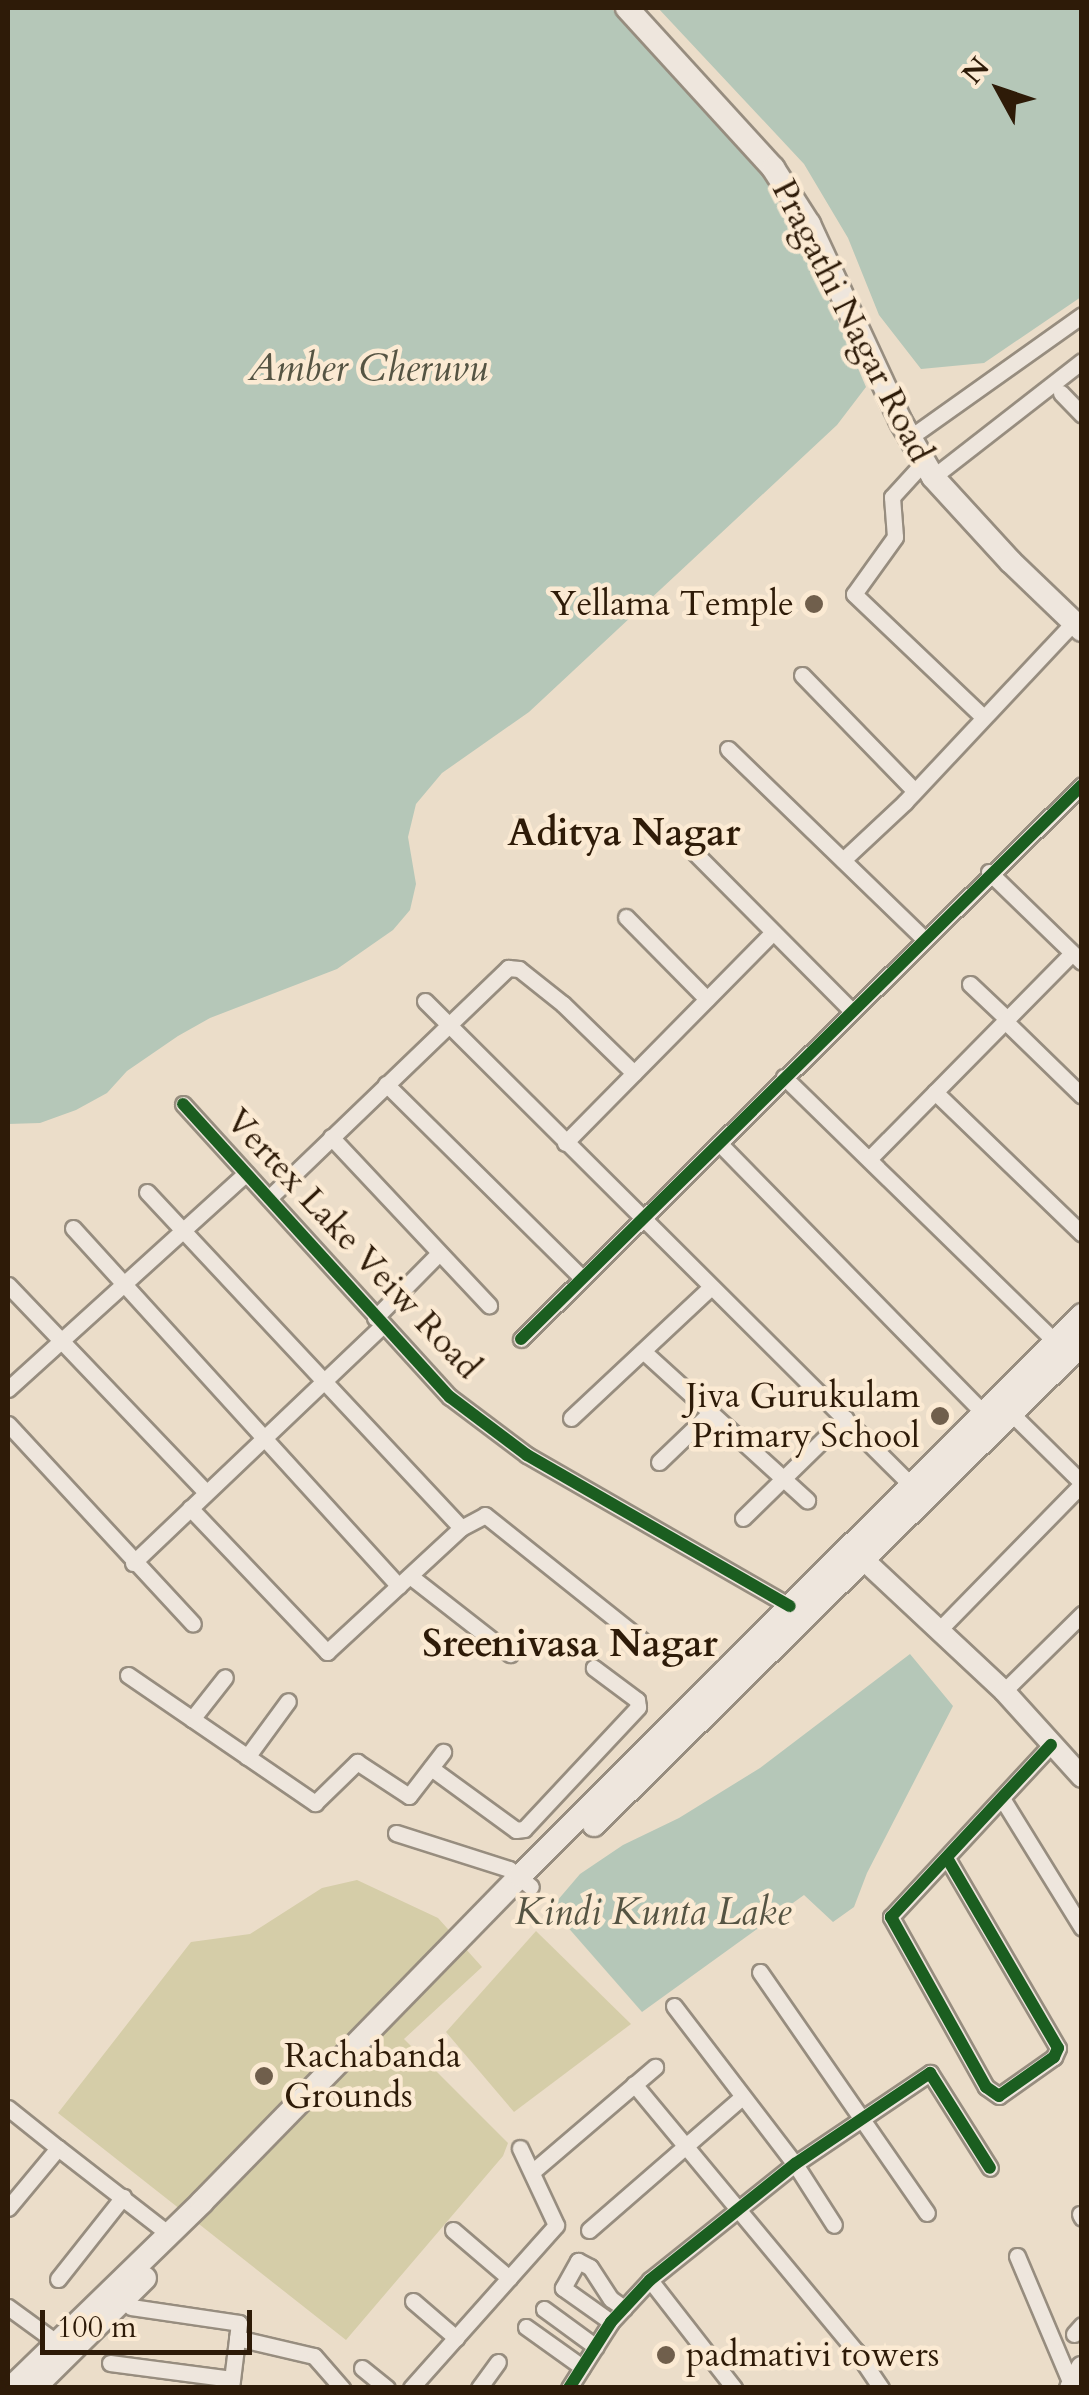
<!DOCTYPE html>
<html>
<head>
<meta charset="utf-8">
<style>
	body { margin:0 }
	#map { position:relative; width:1089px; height:2395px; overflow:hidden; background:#ebddc9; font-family:Cardo,serif }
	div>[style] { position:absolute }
	.green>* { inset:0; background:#d5cda8 }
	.water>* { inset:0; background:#b5c7b8 }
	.roads { filter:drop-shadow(2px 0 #978d7f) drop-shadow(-2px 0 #978d7f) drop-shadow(0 2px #978d7f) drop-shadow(0 -2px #978d7f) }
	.minor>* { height:15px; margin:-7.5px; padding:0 7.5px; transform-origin:7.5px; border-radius:7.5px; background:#eee6dd }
	.tertiary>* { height:20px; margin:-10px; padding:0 10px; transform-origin:10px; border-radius:10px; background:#eee6dd }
	.secondary>* { height:22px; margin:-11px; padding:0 11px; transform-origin:11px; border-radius:11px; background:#eee6dd }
	.cycleway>* { height:12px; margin:-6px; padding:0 6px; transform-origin:6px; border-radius:6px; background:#1b5e20 }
	.dots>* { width:28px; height:28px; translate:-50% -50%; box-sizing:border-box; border:5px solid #fbead3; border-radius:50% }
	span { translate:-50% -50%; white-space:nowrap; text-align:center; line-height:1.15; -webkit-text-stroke:9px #fbead3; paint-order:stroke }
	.street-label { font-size:35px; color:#2e1b08 }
	.poi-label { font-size:35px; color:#2e1b08 }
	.right { translate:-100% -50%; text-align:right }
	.left { translate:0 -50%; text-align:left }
	.water-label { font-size:38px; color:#555443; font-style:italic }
	.neighbourhood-label { font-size:38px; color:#2e1b08; font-weight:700 }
	.frame { position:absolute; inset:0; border:10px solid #2e1b08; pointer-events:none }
	.north { position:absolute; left:949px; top:40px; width:100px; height:100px; -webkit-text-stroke:8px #fbead3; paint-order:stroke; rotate:310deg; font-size:28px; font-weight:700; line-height:40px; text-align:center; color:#2e1b08 }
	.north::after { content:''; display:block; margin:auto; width:35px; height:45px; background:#2e1b08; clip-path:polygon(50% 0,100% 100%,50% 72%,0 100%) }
	.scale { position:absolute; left:40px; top:2310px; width:212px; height:45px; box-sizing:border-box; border:5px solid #2e1b08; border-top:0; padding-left:12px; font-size:30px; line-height:35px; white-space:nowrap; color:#2e1b08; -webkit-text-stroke:8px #fbead3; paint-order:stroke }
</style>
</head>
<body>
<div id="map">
	<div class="green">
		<i style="clip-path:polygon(357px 1880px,438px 1918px,482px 1967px,404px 2039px,508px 2143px,503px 2156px,346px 2340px,58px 2113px,191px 1942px,250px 1934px,322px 1888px)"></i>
		<i style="clip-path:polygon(536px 1931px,631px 2024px,514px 2112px,446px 2032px)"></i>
	</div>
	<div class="water">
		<i style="clip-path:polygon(8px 8px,611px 8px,767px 176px,797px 226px,866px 387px,837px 425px,529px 712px,442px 773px,416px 804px,408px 837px,416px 884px,410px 910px,393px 930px,337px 969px,210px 1018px,178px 1036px,127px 1071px,107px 1093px,76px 1110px,40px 1123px,8px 1124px)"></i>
		<i style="clip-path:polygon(658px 8px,1081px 8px,1081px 297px,984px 363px,921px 369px,879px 315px,848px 238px,804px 164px)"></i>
		<i style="clip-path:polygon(910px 1654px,953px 1706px,867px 1873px,854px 1907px,833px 1922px,804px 1895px,642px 2012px,551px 1908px,580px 1874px,623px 1845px,679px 1818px,760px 1768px)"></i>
	</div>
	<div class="roads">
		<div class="minor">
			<i style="left:1061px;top:393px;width:30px;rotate:46deg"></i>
			<i style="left:919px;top:431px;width:200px;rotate:-35.4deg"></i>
			<i style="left:923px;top:463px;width:46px;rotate:132.4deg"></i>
			<i style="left:892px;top:497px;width:40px;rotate:85.7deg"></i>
			<i style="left:895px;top:537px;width:70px;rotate:125.7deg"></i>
			<i style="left:854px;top:594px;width:178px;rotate:43.6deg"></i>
			<i style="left:942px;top:470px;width:177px;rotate:-37.9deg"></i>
			<i style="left:802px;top:675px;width:161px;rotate:45.8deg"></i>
			<i style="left:728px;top:749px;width:273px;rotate:44.1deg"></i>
			<i style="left:695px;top:853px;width:223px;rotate:45.2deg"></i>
			<i style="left:843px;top:860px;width:85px;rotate:-43.1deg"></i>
			<i style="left:905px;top:802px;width:247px;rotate:-46.8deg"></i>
			<i style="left:989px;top:872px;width:129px;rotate:44.1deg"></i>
			<i style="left:626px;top:917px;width:115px;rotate:45.4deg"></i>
			<i style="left:970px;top:984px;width:51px;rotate:43.4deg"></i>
			<i style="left:425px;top:1001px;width:686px;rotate:44.88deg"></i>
			<i style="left:1005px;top:1021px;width:107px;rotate:44.2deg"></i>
			<i style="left:784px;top:1077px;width:378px;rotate:44.3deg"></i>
			<i style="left:386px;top:1084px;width:276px;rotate:44.7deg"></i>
			<i style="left:935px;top:1092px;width:204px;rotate:44deg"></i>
			<i style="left:183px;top:1104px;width:396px;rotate:47.7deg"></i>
			<i style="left:450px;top:1397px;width:96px;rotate:37deg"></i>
			<i style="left:527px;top:1455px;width:303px;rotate:29.9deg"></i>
			<i style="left:331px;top:1137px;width:231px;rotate:46.8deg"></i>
			<i style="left:565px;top:1143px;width:295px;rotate:-45.4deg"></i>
			<i style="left:719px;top:1143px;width:378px;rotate:45.6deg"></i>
			<i style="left:869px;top:1159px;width:289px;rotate:-45.4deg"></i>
			<i style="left:147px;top:1192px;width:460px;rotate:46.9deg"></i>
			<i style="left:269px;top:1198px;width:332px;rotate:-43.9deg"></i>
			<i style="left:508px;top:968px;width:11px;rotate:5deg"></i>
			<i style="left:519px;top:969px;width:56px;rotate:38.5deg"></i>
			<i style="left:563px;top:1004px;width:99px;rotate:44.2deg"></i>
			<i style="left:73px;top:1228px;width:484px;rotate:47.7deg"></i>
			<i style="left:8px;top:1285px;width:286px;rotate:46.3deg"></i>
			<i style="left:375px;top:1318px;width:91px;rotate:-45.4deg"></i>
			<i style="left:521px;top:1339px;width:788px;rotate:-44.64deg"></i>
			<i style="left:643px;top:1351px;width:222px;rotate:42.3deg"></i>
			<i style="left:8px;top:1389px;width:321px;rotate:-42.2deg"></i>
			<i style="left:1011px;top:1413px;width:100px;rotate:44.6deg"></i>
			<i style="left:571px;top:1418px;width:192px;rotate:-43.1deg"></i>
			<i style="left:8px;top:1424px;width:272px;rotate:47.2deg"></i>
			<i style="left:659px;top:1462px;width:72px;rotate:-43.9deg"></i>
			<i style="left:190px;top:1508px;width:199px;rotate:46.4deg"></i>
			<i style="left:327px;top:1652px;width:183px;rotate:-42.8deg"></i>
			<i style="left:461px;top:1528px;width:27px;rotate:-28deg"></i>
			<i style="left:485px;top:1515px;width:210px;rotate:38.6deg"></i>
			<i style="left:743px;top:1518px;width:143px;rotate:-44.4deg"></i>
			<i style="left:133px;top:1563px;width:345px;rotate:-43.6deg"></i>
			<i style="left:410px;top:1576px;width:127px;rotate:38deg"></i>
			<i style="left:938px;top:1631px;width:206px;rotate:-45.6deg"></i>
			<i style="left:128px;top:1675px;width:227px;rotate:34.4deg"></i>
			<i style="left:315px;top:1803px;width:59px;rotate:-44.3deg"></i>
			<i style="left:357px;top:1762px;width:62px;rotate:33.2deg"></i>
			<i style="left:409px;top:1796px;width:56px;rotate:-52.3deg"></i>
			<i style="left:1004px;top:1691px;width:110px;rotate:-44.6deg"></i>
			<i style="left:192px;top:1719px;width:53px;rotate:-51.8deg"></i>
			<i style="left:247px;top:1757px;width:69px;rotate:-53.8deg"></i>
			<i style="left:431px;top:1768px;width:105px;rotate:36.1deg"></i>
			<i style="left:516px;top:1830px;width:8px;rotate:-7deg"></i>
			<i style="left:524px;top:1829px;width:167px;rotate:-46.9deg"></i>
			<i style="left:638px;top:1707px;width:7px;rotate:-98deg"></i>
			<i style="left:637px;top:1700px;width:54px;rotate:-143.3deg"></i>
			<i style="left:1003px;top:1800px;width:150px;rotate:58.3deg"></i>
			<i style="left:396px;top:1833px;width:119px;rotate:17.7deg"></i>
			<i style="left:509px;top:1869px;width:28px;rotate:39deg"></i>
			<i style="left:947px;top:1858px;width:220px;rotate:59.7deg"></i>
			<i style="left:1058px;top:2048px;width:10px;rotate:114deg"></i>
			<i style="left:1054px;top:2057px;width:67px;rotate:144.7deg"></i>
			<i style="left:999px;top:2096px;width:16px;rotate:-145deg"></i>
			<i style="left:986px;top:2087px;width:195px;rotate:-119.2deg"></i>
			<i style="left:891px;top:1917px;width:235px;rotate:-47.1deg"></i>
			<i style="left:760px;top:1972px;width:293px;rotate:55.3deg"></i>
			<i style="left:674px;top:2006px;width:199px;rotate:52.6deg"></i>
			<i style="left:795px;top:2164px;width:72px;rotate:57.4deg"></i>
			<i style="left:634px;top:2084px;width:347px;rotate:50.3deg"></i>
			<i style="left:856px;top:2351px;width:45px;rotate:56deg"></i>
			<i style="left:8px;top:2108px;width:64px;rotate:38.7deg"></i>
			<i style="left:58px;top:2148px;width:78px;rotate:129.8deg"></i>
			<i style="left:58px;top:2148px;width:140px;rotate:37.8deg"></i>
			<i style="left:532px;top:2172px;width:162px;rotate:-40.5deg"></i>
			<i style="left:1080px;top:2214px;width:4px;rotate:63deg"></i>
			<i style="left:453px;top:2230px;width:74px;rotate:40.6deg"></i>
			<i style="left:589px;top:2230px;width:203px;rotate:-41deg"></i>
			<i style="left:1017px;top:2256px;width:141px;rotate:67.1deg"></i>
			<i style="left:58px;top:2279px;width:105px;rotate:-51.6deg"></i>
			<i style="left:650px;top:2280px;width:137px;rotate:52.1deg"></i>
			<i style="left:413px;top:2301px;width:57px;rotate:40.7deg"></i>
			<i style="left:8px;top:2307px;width:59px;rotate:36.1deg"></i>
			<i style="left:131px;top:2307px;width:109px;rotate:8.4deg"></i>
			<i style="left:239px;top:2323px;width:65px;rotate:97deg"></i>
			<i style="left:544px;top:2309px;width:64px;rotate:36.2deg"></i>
			<i style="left:611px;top:2322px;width:59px;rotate:-144.7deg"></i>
			<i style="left:563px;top:2288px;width:31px;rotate:-61deg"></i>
			<i style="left:578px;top:2261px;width:13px;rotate:27deg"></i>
			<i style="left:590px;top:2267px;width:38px;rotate:57deg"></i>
			<i style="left:611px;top:2299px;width:16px;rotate:35deg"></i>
			<i style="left:526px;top:2327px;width:69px;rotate:35.5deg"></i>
			<i style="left:1074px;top:2334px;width:12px;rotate:-48deg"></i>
			<i style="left:237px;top:2338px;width:79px;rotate:13.2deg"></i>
			<i style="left:314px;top:2356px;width:43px;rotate:48.8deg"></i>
			<i style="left:110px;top:2363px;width:123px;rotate:7.5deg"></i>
			<i style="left:362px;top:2368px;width:32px;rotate:39deg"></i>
			<i style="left:411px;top:2388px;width:218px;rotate:-48.3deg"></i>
			<i style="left:556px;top:2225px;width:85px;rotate:-115.1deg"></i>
			<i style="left:479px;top:2388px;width:32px;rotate:-54deg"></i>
			<i style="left:569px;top:2388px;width:78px;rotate:-57.5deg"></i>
			<i style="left:611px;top:2322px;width:57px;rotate:-47.1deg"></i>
			<i style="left:650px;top:2280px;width:186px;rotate:-38.7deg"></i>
			<i style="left:795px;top:2164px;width:163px;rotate:-34deg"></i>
			<i style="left:930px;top:2073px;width:112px;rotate:57.7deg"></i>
		</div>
		<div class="tertiary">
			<i style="left:865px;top:1561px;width:190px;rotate:43.1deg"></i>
			<i style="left:1004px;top:1691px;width:116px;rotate:47.8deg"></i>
		</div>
		<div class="secondary">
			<i style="left:627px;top:8px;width:217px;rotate:47.6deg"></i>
			<i style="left:773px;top:168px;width:67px;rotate:57.3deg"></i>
			<i style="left:809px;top:224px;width:218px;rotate:65.1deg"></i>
			<i style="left:901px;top:422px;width:64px;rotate:59.8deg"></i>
			<i style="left:933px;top:477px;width:115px;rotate:47.5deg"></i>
			<i style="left:1011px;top:562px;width:98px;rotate:43.8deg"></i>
			<i style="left:594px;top:1825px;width:685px;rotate:-44.59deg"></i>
			<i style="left:11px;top:2388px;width:267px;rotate:-44.2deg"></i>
			<i style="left:202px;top:2202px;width:455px;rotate:-45.7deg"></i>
			<i style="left:520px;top:1876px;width:794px;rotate:-44.95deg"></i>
			<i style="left:34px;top:2388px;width:156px;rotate:-44.7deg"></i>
			<i style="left:1071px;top:2388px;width:23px;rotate:-61deg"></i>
		</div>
	</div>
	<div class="cycleway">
		<i style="left:183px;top:1104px;width:396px;rotate:47.7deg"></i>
		<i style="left:450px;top:1397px;width:96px;rotate:37deg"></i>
		<i style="left:527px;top:1455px;width:303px;rotate:29.9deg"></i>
		<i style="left:521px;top:1339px;width:788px;rotate:-44.64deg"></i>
		<i style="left:947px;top:1858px;width:220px;rotate:59.7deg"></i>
		<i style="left:1058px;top:2048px;width:10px;rotate:114deg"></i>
		<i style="left:1054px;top:2057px;width:67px;rotate:144.7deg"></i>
		<i style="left:999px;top:2096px;width:16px;rotate:-145deg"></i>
		<i style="left:986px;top:2087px;width:195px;rotate:-119.2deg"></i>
		<i style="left:891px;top:1917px;width:235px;rotate:-47.1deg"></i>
		<i style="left:569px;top:2388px;width:78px;rotate:-57.5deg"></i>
		<i style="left:611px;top:2322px;width:57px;rotate:-47.1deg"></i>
		<i style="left:650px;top:2280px;width:186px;rotate:-38.7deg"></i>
		<i style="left:795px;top:2164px;width:163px;rotate:-34deg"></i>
		<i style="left:930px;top:2073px;width:112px;rotate:57.7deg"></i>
	</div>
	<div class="dots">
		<i style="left:814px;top:604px;background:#705f4c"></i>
		<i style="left:940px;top:1416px;background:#705f4c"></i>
		<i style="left:264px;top:2076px;background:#705f4c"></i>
		<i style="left:666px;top:2355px;background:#705f4c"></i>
	</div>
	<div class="street-label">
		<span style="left:852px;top:321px;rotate:63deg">Pragathi Nagar Road</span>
		<span style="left:353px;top:1244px;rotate:47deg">Vertex Lake Veiw Road</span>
	</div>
	<div class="poi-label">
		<span class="right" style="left:794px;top:604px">Yellama Temple</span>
		<span class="right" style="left:920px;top:1416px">Jiva Gurukulam<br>Primary School</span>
		<span class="left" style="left:284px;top:2076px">Rachabanda<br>Grounds</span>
		<span class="left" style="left:686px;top:2355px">padmativi towers</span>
	</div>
	<div class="water-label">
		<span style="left:368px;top:369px">Amber Cheruvu</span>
		<span style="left:653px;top:1913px">Kindi Kunta Lake</span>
	</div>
	<div class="neighbourhood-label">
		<span style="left:624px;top:834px">Aditya Nagar</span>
		<span style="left:570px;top:1645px">Sreenivasa Nagar</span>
	</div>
	<div class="frame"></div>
	<div class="north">N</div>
	<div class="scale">100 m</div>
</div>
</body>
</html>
